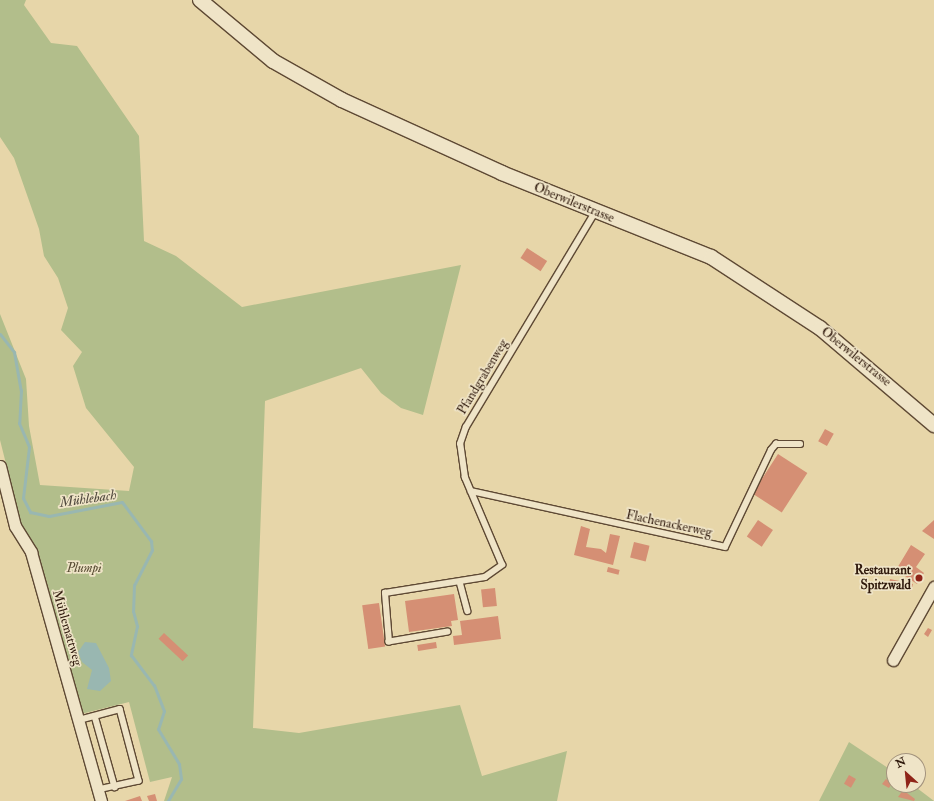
<!DOCTYPE html>
<html>
<head>
<meta charset="utf-8">
<style>
	body { margin:0 }
	#map { position:relative; width:934px; height:801px; overflow:hidden; background:#e7d6a9; font-family:"IM FELL Double Pica",serif }
	div>[style] { position:absolute }
	.green>* { inset:0; background:#b2be8b }
	.water>* { inset:0; background:#99b7b1 }
	.stream>* { height:3px; margin:-1.5px; padding:0 1.5px; transform-origin:1.5px; border-radius:1.5px; background:#99b7b1 }
	.building>* { inset:0; background:#d58f74; transform-origin:0 0 }
	.roads { filter:drop-shadow(1px 0 #5e4934) drop-shadow(-1px 0 #5e4934) drop-shadow(0 1px #5e4934) drop-shadow(0 -1px #5e4934) }
	.service>* { height:5.5px; margin:-2.75px; padding:0 2.75px; transform-origin:2.75px; border-radius:2.75px; background:#efe4c7 }
	.minor>* { height:11px; margin:-5.5px; padding:0 5.5px; transform-origin:5.5px; border-radius:5.5px; background:#efe4c7 }
	.tertiary>* { height:14px; margin:-7px; padding:0 7px; transform-origin:7px; border-radius:7px; background:#efe4c7 }
	.dots>* { width:11px; height:11px; translate:-50% -50%; box-sizing:border-box; border:2px solid #efe4c7; border-radius:50% }
	span { translate:-50% -50%; white-space:nowrap; text-align:center; line-height:1.15; -webkit-text-stroke:3.5px #efe4c7; paint-order:stroke }
	.street-label { font-size:13px; color:#301a0d }
	.park-label { font-size:13px; color:#574b33; font-style:italic }
	.poi-label { font-size:13px; color:#301a0d; font-weight:700 }
	.right { translate:-100% -50%; text-align:right }
	.water-label { font-size:14px; color:#50493e; font-style:italic }
	.north { position:absolute; left:886px; top:753px; width:40px; height:40px; box-sizing:border-box; background:#efe4c7; border:1px solid #a3937d; border-radius:50%; rotate:333deg; font-size:11px; font-weight:700; line-height:16px; text-align:center; color:#301a0d }
	.north::after { content:''; display:block; margin:auto; width:14px; height:18px; background:#8f2418; clip-path:polygon(50% 0,100% 100%,50% 72%,0 100%) }
</style>
</head>
<body>
<div id="map">
	<div class="green">
		<i style="clip-path:polygon(0 0,26px 0,24px 5px,51px 43px,77px 46px,139px 136px,144px 241px,176px 256px,242px 307px,461px 265px,423px 415px,401px 408px,381px 393px,361px 368px,265px 401px,253px 728px,299px 733px,460px 705px,482px 776px,567px 751px,557px 801px,164px 801px,172px 777px,150px 782px,129px 702px,81px 714px,22px 527px,0 440px,0 314px,26px 379px,29px 426px,40px 485px,129px 491px,134px 467px,86px 408px,73px 366px,82px 352px,61px 330px,68px 308px,58px 278px,44px 256px,39px 229px,14px 158px,0 137px)"></i>
		<i style="clip-path:polygon(849px 742px,894px 772px,894px 785px,913px 785px,934px 801px,819px 801px)"></i>
	</div>
	<div class="water">
		<i style="clip-path:polygon(85px 642px,96px 643px,109px 668px,111px 681px,100px 691px,87px 689px,92px 670px,82px 662px,78px 652px)"></i>
	</div>
	<div class="stream">
		<i style="left:0;top:334px;width:23px;rotate:52deg"></i>
		<i style="left:14px;top:352px;width:39px;rotate:80deg"></i>
		<i style="left:21px;top:390px;width:33px;rotate:93deg"></i>
		<i style="left:19px;top:423px;width:26px;rotate:67deg"></i>
		<i style="left:29px;top:447px;width:51px;rotate:96.7deg"></i>
		<i style="left:23px;top:498px;width:16px;rotate:63deg"></i>
		<i style="left:30px;top:512px;width:19px;rotate:12deg"></i>
		<i style="left:49px;top:516px;width:74px;rotate:-10.9deg"></i>
		<i style="left:122px;top:502px;width:49px;rotate:53.4deg"></i>
		<i style="left:151px;top:541px;width:9px;rotate:84deg"></i>
		<i style="left:152px;top:550px;width:39px;rotate:117deg"></i>
		<i style="left:134px;top:585px;width:26px;rotate:92deg"></i>
		<i style="left:133px;top:611px;width:16px;rotate:75deg"></i>
		<i style="left:137px;top:626px;width:30px;rotate:102deg"></i>
		<i style="left:131px;top:655px;width:38px;rotate:53deg"></i>
		<i style="left:154px;top:685px;width:28px;rotate:69deg"></i>
		<i style="left:164px;top:711px;width:19px;rotate:108deg"></i>
		<i style="left:158px;top:729px;width:41px;rotate:59deg"></i>
		<i style="left:179px;top:764px;width:15px;rotate:82deg"></i>
		<i style="left:181px;top:779px;width:26px;rotate:121deg"></i>
	</div>
	<div class="building">
		<i style="left:527px;top:248px;width:24px;height:12px;rotate:33deg"></i>
		<i style="left:825px;top:429px;width:10px;height:14px;rotate:29deg"></i>
		<i style="left:778px;top:454px;width:35px;height:47px;rotate:33deg"></i>
		<i style="left:758px;top:520px;width:18px;height:20px;rotate:34deg"></i>
		<i style="clip-path:polygon(934px 520px,934px 539px,922px 531px)"></i>
		<i style="clip-path:polygon(581px 526px,590px 529px,586px 547px,601px 549px,606px 553px,610px 534px,620px 536px,613px 565px,574px 555px)"></i>
		<i style="left:634px;top:542px;width:16px;height:16px;rotate:14deg"></i>
		<i style="clip-path:polygon(911px 545px,925px 554px,916px 567px,924px 573px,917px 584px,896px 570px)"></i>
		<i style="left:608px;top:567px;width:12px;height:5px;rotate:14deg"></i>
		<i style="clip-path:polygon(890px 579px,913px 584px,911px 591px,889px 585px)"></i>
		<i style="left:495px;top:588px;width:18px;height:14px;rotate:84deg"></i>
		<i style="clip-path:polygon(454px 594px,458px 620px,451px 621px,452px 626px,409px 632px,405px 601px)"></i>
		<i style="left:379px;top:603px;width:44px;height:17px;rotate:82deg"></i>
		<i style="clip-path:polygon(498px 616px,501px 639px,454px 645px,453px 636px,462px 635px,460px 621px)"></i>
		<i style="clip-path:polygon(928px 628px,932px 630px,928px 637px,924px 634px)"></i>
		<i style="left:164px;top:633px;width:33px;height:8px;rotate:43deg"></i>
		<i style="left:436px;top:642px;width:6px;height:19px;rotate:81deg"></i>
		<i style="left:849px;top:775px;width:8px;height:10px;rotate:30deg"></i>
		<i style="clip-path:polygon(886px 779px,892px 783px,889px 788px,882px 784px)"></i>
		<i style="clip-path:polygon(903px 790px,915px 799px,914px 801px,898px 797px)"></i>
		<i style="clip-path:polygon(155px 794px,157px 801px,149px 801px,147px 796px)"></i>
		<i style="clip-path:polygon(140px 796px,142px 801px,125px 801px)"></i>
	</div>
	<div class="roads">
		<div class="service">
			<i style="left:471px;top:491px;width:260px;rotate:12.4deg"></i>
			<i style="left:725px;top:547px;width:107px;rotate:-64.6deg"></i>
			<i style="left:771px;top:450px;width:8px;rotate:-50deg"></i>
			<i style="left:776px;top:444px;width:24px"></i>
			<i style="left:460px;top:582px;width:30px;rotate:75deg"></i>
			<i style="left:448px;top:632px;width:60px;rotate:170.4deg"></i>
			<i style="left:389px;top:642px;width:49px;rotate:-94.7deg"></i>
			<i style="left:385px;top:593px;width:101px;rotate:-9.1deg"></i>
			<i style="left:485px;top:577px;width:21px;rotate:-35deg"></i>
			<i style="left:502px;top:565px;width:95px;rotate:-113deg"></i>
			<i style="left:465px;top:478px;width:34px;rotate:-98deg"></i>
			<i style="left:460px;top:444px;width:18px;rotate:-71deg"></i>
			<i style="left:466px;top:427px;width:251px;rotate:-59deg"></i>
			<i style="left:95px;top:716px;width:74px;rotate:74.3deg"></i>
			<i style="left:79px;top:720px;width:42px;rotate:-15deg"></i>
			<i style="left:120px;top:709px;width:74px;rotate:75.2deg"></i>
			<i style="left:139px;top:781px;width:42px;rotate:167.6deg"></i>
		</div>
		<div class="minor">
			<i style="left:0;top:466px;width:62px;rotate:76deg"></i>
			<i style="left:15px;top:526px;width:31px;rotate:58deg"></i>
			<i style="left:31px;top:552px;width:259px;rotate:74.3deg"></i>
			<i style="left:893px;top:660px;width:84px;rotate:-60.7deg"></i>
		</div>
		<div class="tertiary">
			<i style="left:200px;top:0;width:95px;rotate:39.9deg"></i>
			<i style="left:273px;top:61px;width:79px;rotate:29.5deg"></i>
			<i style="left:342px;top:100px;width:176px;rotate:24.5deg"></i>
			<i style="left:502px;top:173px;width:225px;rotate:21.9deg"></i>
			<i style="left:711px;top:257px;width:130px;rotate:33.1deg"></i>
			<i style="left:820px;top:328px;width:150px;rotate:40.4deg"></i>
		</div>
	</div>
	<div class="dots">
		<i style="left:919px;top:578px;background:#8f2418"></i>
	</div>
	<div class="street-label">
		<span style="left:574px;top:203px;rotate:22deg">Oberwilerstrasse</span>
		<span style="left:856px;top:357px;rotate:39deg">Oberwilerstrasse</span>
		<span style="left:483px;top:377px;rotate:-59deg">Pfandgrabenweg</span>
		<span style="left:669px;top:524px;rotate:12deg">Flachenackerweg</span>
		<span style="left:67px;top:628px;rotate:74deg">Mühlemattweg</span>
	</div>
	<div class="park-label">
		<span style="left:84px;top:568px">Plumpi</span>
	</div>
	<div class="poi-label">
		<span class="right" style="left:911px;top:578px">Restaurant<br>Spitzwald</span>
	</div>
	<div class="water-label">
		<span style="left:88px;top:499px;rotate:-8deg">Mühlebach</span>
	</div>
	<div class="north">N</div>
</div>
</body>
</html>
